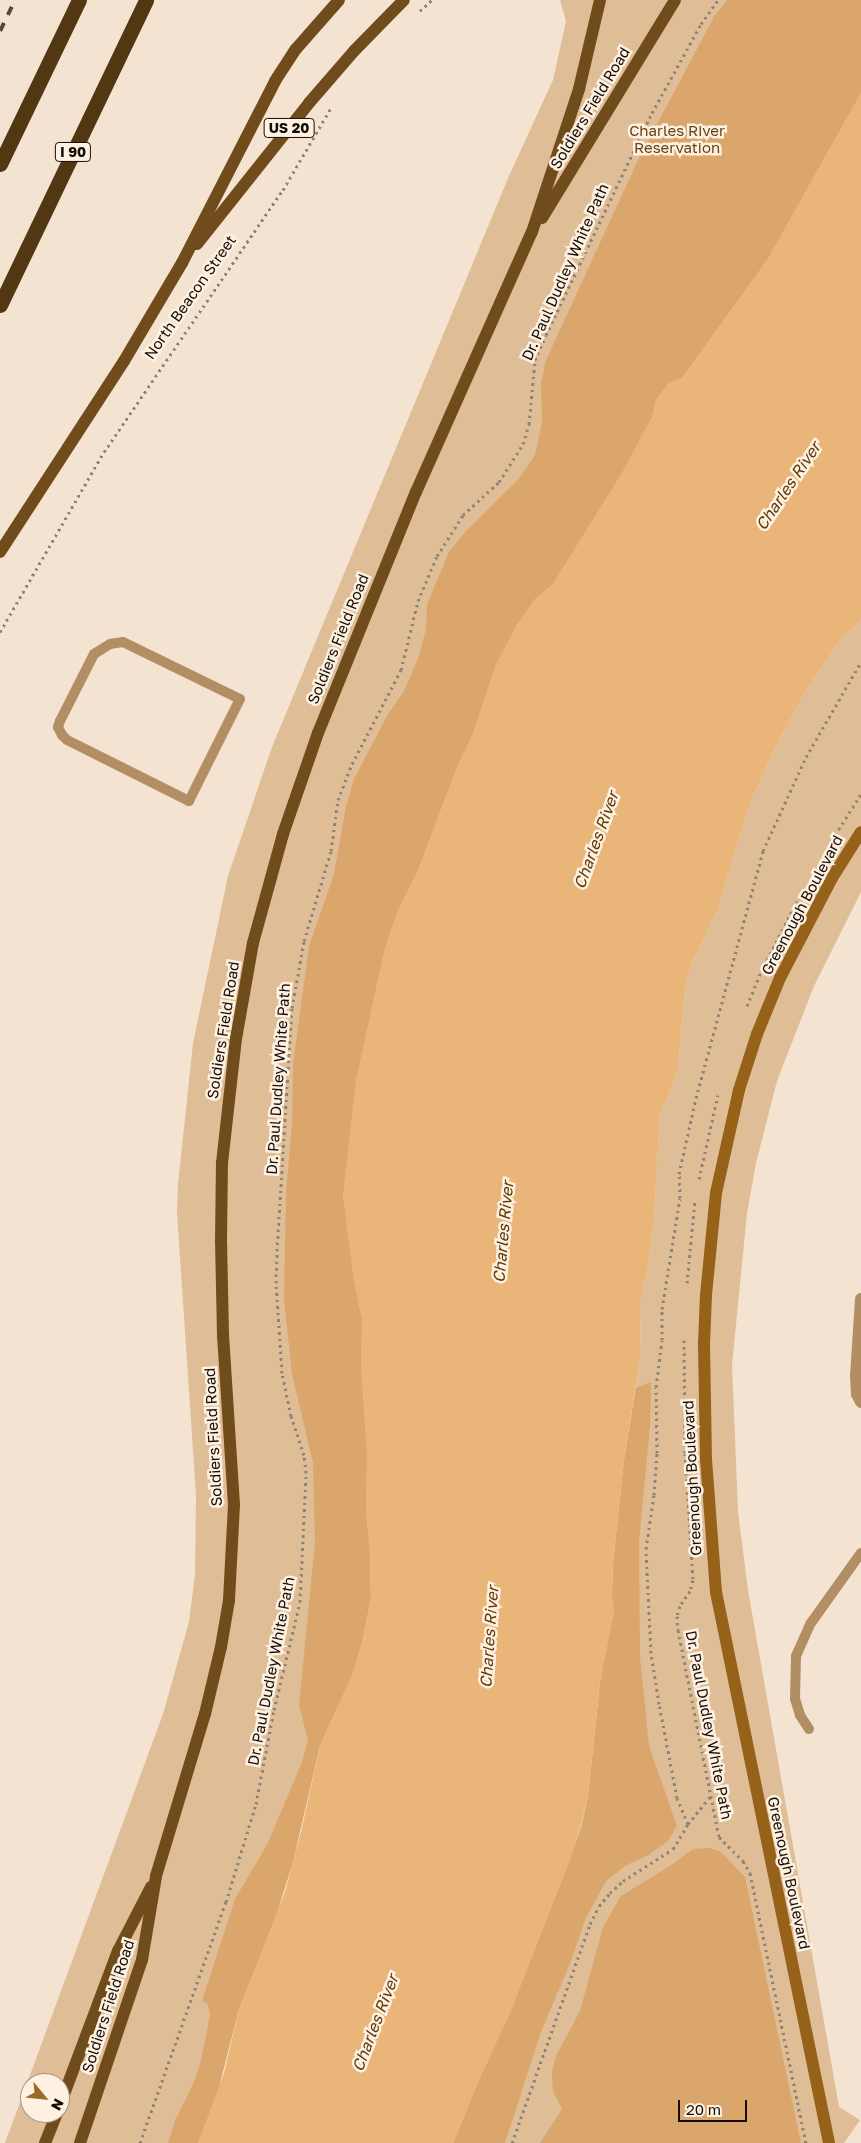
<!DOCTYPE html>
<html>
<head>
<meta charset="utf-8">
<style>
	body { margin:0 }
	#map { position:relative; width:861px; height:2143px; overflow:hidden; background:#f4e3d0; font-family:"Golos Text",sans-serif }
	div>[style] { position:absolute }
	.green>* { inset:0; background:#dfbd97 }
	.forest>* { inset:0; background:#daa66b }
	.water>* { inset:0; background:#eab579 }
	.path>* { height:3px; margin-top:-1.5px; transform-origin:0; background:repeating-linear-gradient(90deg,#8f8375 0 2.5px,transparent 0 6.5px) }
	.lane>* { height:10px; margin:-5px; padding:0 5px; transform-origin:5px; border-radius:5px; background:#b28e65 }
	.street>* { height:12px; margin:-6px; padding:0 6px; transform-origin:6px; border-radius:6px; background:#b28e65 }
	.secondary>* { height:12px; margin:-6px; padding:0 6px; transform-origin:6px; border-radius:6px; background:#966219 }
	.primary>* { height:12px; margin:-6px; padding:0 6px; transform-origin:6px; border-radius:6px; background:#704b1b }
	.highway>* { height:15px; margin:-7.5px; padding:0 7.5px; transform-origin:7.5px; border-radius:7.5px; background:#523713 }
	.rail>* { height:4px; margin-top:-2px; transform-origin:0; background:repeating-linear-gradient(90deg,#544a41 0 9px,transparent 0 18px) }
	span { translate:-50% -50%; white-space:nowrap; text-align:center; line-height:1.15; -webkit-text-stroke:5px #fff1e1; paint-order:stroke }
	.shield-label span { padding:1px 4px; background:#fff1e1; border:1px solid; border-radius:4px; -webkit-text-stroke-width:0 }
	.shield-label { font-size:14px; color:#130d07; font-weight:700 }
	.street-label { font-size:15px; color:#130d07 }
	.park-label { font-size:15px; color:#664315 }
	.water-label { font-size:16px; color:#5d3a09; font-style:italic }
	.north { position:absolute; left:20px; top:2073px; width:50px; height:50px; box-sizing:border-box; background:#fff1e1; border:1px solid #a1968a; border-radius:50%; rotate:118deg; font-size:14px; font-weight:700; line-height:20px; text-align:center; color:#130d07 }
	.north::after { content:''; display:block; margin:auto; width:18px; height:22px; background:#9e6922; clip-path:polygon(50% 0,100% 100%,50% 72%,0 100%) }
	.scale { position:absolute; left:678px; top:2100px; width:69px; height:22px; box-sizing:border-box; border:2px solid #130d07; border-top:0; padding-left:6px; font-size:15px; line-height:18px; white-space:nowrap; color:#130d07; -webkit-text-stroke:4px #fff1e1; paint-order:stroke }
</style>
</head>
<body>
<div id="map">
	<div class="green">
		<i style="clip-path:polygon(evenodd,560px 0,861px 0,861px 93px,768px 259px,683px 377px,370px 1555px,198px 2143px,5px 2143px,163px 1714px,189px 1622px,195px 1575px,196px 1495px,177px 1213px,178px 1184px,193px 1043px,228px 876px,272px 747px,509px 176px,553px 80px,566px 21px,560px 0,30px 2083px,60px 2083px,60px 2113px,30px 2113px,30px 2083px)"></i>
		<i style="clip-path:polygon(861px 620px,861px 892px,814px 986px,777px 1081px,756px 1163px,747px 1213px,732px 1365px,738px 1512px,748px 1590px,839px 2107px,860px 2120px,844px 2143px,453px 2143px,536px 1947px,572px 1855px,588px 1797px,630px 1422px,640px 1358px,641px 1298px,648px 1267px,654px 1219px,660px 1113px,669px 1094px,678px 1068px,685px 987px,692px 963px,718px 908px,749px 806px,777px 744px,807px 689px,841px 639px)"></i>
	</div>
	<div class="forest">
		<i style="clip-path:polygon(727px 0,861px 0,861px 93px,768px 259px,683px 377px,668px 384px,656px 400px,652px 417px,622px 473px,553px 584px,534px 600px,496px 664px,472px 736px,457px 767px,418px 870px,398px 910px,385px 948px,356px 1081px,343px 1196px,354px 1280px,362px 1320px,361px 1366px,367px 1452px,366px 1509px,370px 1555px,371px 1598px,363px 1639px,353px 1674px,320px 1746px,293px 1862px,274px 1923px,239px 2009px,215px 2103px,198px 2143px,168px 2143px,175px 2121px,194px 2082px,201px 2061px,210px 2015px,208px 2004px,202px 2001px,235px 1899px,267px 1845px,302px 1762px,308px 1740px,299px 1705px,315px 1543px,313px 1463px,292px 1374px,284px 1299px,286px 1192px,292px 1124px,293px 1065px,309px 946px,334px 874px,346px 806px,354px 779px,387px 716px,404px 691px,418px 659px,426px 629px,427px 604px,449px 552px,466px 531px,518px 480px,535px 455px,542px 422px,541px 383px,546px 360px,639px 158px,715px 15px)"></i>
		<i style="clip-path:polygon(651px 1382px,650px 1426px,639px 1542px,640px 1657px,649px 1746px,677px 1826px,668px 1841px,650px 1854px,625px 1866px,606px 1881px,585px 1920px,571px 1961px,541px 2032px,505px 2143px,453px 2143px,479px 2079px,510px 2013px,582px 1826px,588px 1797px,600px 1682px,614px 1612px,612px 1597px,613px 1563px,624px 1459px,636px 1388px)"></i>
		<i style="clip-path:polygon(710px 1848px,721px 1852px,745px 1877px,801px 2143px,540px 2143px,562px 2109px,553px 2091px,552px 2072px,556px 2056px,580px 2011px,603px 1927px,621px 1896px,673px 1864px,693px 1849px)"></i>
	</div>
	<div class="water">
		<i style="clip-path:polygon(861px 93px,861px 620px,841px 639px,807px 689px,777px 744px,749px 806px,718px 908px,692px 963px,685px 987px,678px 1068px,669px 1094px,660px 1113px,654px 1219px,648px 1267px,641px 1298px,640px 1358px,624px 1459px,613px 1563px,612px 1597px,614px 1612px,600px 1682px,588px 1797px,572px 1855px,510px 2013px,479px 2079px,453px 2143px,198px 2143px,224px 2073px,239px 2009px,285px 1892px,302px 1828px,320px 1746px,353px 1674px,363px 1639px,371px 1598px,370px 1555px,366px 1509px,367px 1452px,361px 1366px,362px 1320px,354px 1280px,343px 1196px,356px 1081px,385px 948px,398px 910px,418px 870px,457px 767px,472px 736px,496px 664px,516px 626px,534px 600px,553px 584px,622px 473px,652px 417px,656px 400px,668px 384px,683px 377px,768px 259px)"></i>
	</div>
	<div class="path">
		<i style="left:420px;top:11px;width:16px;rotate:-43deg"></i>
		<i style="left:0;top:632px;width:208px;rotate:-60deg"></i>
		<i style="left:104px;top:452px;width:317px;rotate:-55.7deg"></i>
		<i style="left:283px;top:190px;width:97px;rotate:-59.7deg"></i>
		<i style="left:835px;top:835px;width:49px;rotate:-57.6deg"></i>
		<i style="left:767px;top:960px;width:66px;rotate:-63deg"></i>
		<i style="left:747px;top:1006px;width:37px;rotate:-68deg"></i>
		<i style="left:699px;top:1179px;width:86px;rotate:-77.3deg"></i>
		<i style="left:687px;top:1283px;width:83px;rotate:-84.5deg"></i>
		<i style="left:684px;top:1340px;width:113px;rotate:89.5deg"></i>
		<i style="left:685px;top:1453px;width:127px;rotate:86.4deg"></i>
		<i style="left:693px;top:1580px;width:11px;rotate:105deg"></i>
		<i style="left:690px;top:1591px;width:18px;rotate:124deg"></i>
		<i style="left:680px;top:1606px;width:10px;rotate:107deg"></i>
		<i style="left:677px;top:1616px;width:14px;rotate:86deg"></i>
		<i style="left:678px;top:1630px;width:211px;rotate:78.8deg"></i>
		<i style="left:719px;top:1837px;width:34px;rotate:45deg"></i>
		<i style="left:743px;top:1861px;width:14px;rotate:60deg"></i>
		<i style="left:750px;top:1873px;width:276px;rotate:78.3deg"></i>
		<i style="left:688px;top:1824px;width:28px;rotate:-113deg"></i>
		<i style="left:677px;top:1798px;width:96px;rotate:-100.8deg"></i>
		<i style="left:659px;top:1704px;width:52px;rotate:-98.9deg"></i>
		<i style="left:651px;top:1653px;width:104px;rotate:-92.8deg"></i>
		<i style="left:646px;top:1549px;width:55px;rotate:-81.6deg"></i>
		<i style="left:654px;top:1495px;width:42px;rotate:-85.9deg"></i>
		<i style="left:657px;top:1453px;width:66px;rotate:-90.9deg"></i>
		<i style="left:656px;top:1387px;width:47px;rotate:-82.7deg"></i>
		<i style="left:662px;top:1340px;width:31px;rotate:-90deg"></i>
		<i style="left:662px;top:1309px;width:112px;rotate:-80.8deg"></i>
		<i style="left:680px;top:1198px;width:24px;rotate:-92deg"></i>
		<i style="left:679px;top:1174px;width:78px;rotate:-77.4deg"></i>
		<i style="left:696px;top:1098px;width:256px;rotate:-74.8deg"></i>
		<i style="left:763px;top:851px;width:103px;rotate:-65.4deg"></i>
		<i style="left:806px;top:757px;width:110px;rotate:-59.9deg"></i>
		<i style="left:140px;top:2143px;width:256px;rotate:-70.4deg"></i>
		<i style="left:226px;top:1902px;width:102px;rotate:-73deg"></i>
		<i style="left:256px;top:1804px;width:96px;rotate:-79.2deg"></i>
		<i style="left:274px;top:1710px;width:111px;rotate:-76.5deg"></i>
		<i style="left:300px;top:1602px;width:129px;rotate:-87.3deg"></i>
		<i style="left:306px;top:1473px;width:18px;rotate:-96deg"></i>
		<i style="left:304px;top:1455px;width:41px;rotate:-108.4deg"></i>
		<i style="left:291px;top:1416px;width:44px;rotate:-101.8deg"></i>
		<i style="left:282px;top:1373px;width:90px;rotate:-93.8deg"></i>
		<i style="left:276px;top:1283px;width:32px;rotate:-88deg"></i>
		<i style="left:277px;top:1251px;width:243px;rotate:-86.5deg"></i>
		<i style="left:292px;top:1008px;width:68px;rotate:-79.8deg"></i>
		<i style="left:304px;top:941px;width:94px;rotate:-73.3deg"></i>
		<i style="left:331px;top:851px;width:51px;rotate:-82.2deg"></i>
		<i style="left:338px;top:800px;width:39px;rotate:-69deg"></i>
		<i style="left:352px;top:764px;width:106px;rotate:-62.5deg"></i>
		<i style="left:401px;top:670px;width:71px;rotate:-76.2deg"></i>
		<i style="left:418px;top:601px;width:49px;rotate:-67.1deg"></i>
		<i style="left:437px;top:556px;width:49px;rotate:-57.6deg"></i>
		<i style="left:463px;top:515px;width:49px;rotate:-42.5deg"></i>
		<i style="left:499px;top:482px;width:45px;rotate:-57.7deg"></i>
		<i style="left:523px;top:444px;width:21px;rotate:-73deg"></i>
		<i style="left:529px;top:424px;width:64px;rotate:-84.6deg"></i>
		<i style="left:535px;top:360px;width:27px;rotate:-66deg"></i>
		<i style="left:546px;top:335px;width:246px;rotate:-64.5deg"></i>
		<i style="left:652px;top:113px;width:102px;rotate:-61.2deg"></i>
		<i style="left:701px;top:24px;width:29px;rotate:-55deg"></i>
		<i style="left:512px;top:2143px;width:232px;rotate:-70.4deg"></i>
		<i style="left:590px;top:1924px;width:20px;rotate:-63deg"></i>
		<i style="left:599px;top:1906px;width:17px;rotate:-50deg"></i>
		<i style="left:610px;top:1893px;width:18px;rotate:-43deg"></i>
		<i style="left:623px;top:1881px;width:59px;rotate:-32.6deg"></i>
		<i style="left:673px;top:1849px;width:29px;rotate:-59deg"></i>
		<i style="left:688px;top:1824px;width:36px;rotate:-51deg"></i>
	</div>
	<div class="lane">
		<i style="left:123px;top:642px;width:130px;rotate:26deg"></i>
		<i style="left:240px;top:699px;width:114px;rotate:116.6deg"></i>
		<i style="left:189px;top:801px;width:136px;rotate:-153.4deg"></i>
		<i style="left:67px;top:740px;width:7px;rotate:-135deg"></i>
		<i style="left:62px;top:735px;width:9px;rotate:-117deg"></i>
		<i style="left:58px;top:727px;width:6px;rotate:-72deg"></i>
		<i style="left:60px;top:721px;width:75px;rotate:-63.1deg"></i>
		<i style="left:94px;top:654px;width:19px;rotate:-32deg"></i>
		<i style="left:110px;top:644px;width:13px;rotate:-9deg"></i>
		<i style="left:809px;top:1729px;width:17px;rotate:-123deg"></i>
		<i style="left:800px;top:1715px;width:17px;rotate:-107deg"></i>
		<i style="left:795px;top:1699px;width:43px;rotate:-88.7deg"></i>
		<i style="left:796px;top:1656px;width:36px;rotate:-66deg"></i>
		<i style="left:811px;top:1623px;width:86px;rotate:-54.5deg"></i>
	</div>
	<div class="street">
		<i style="left:861px;top:1299px;width:77px;rotate:93.7deg"></i>
		<i style="left:856px;top:1376px;width:18px;rotate:87deg"></i>
		<i style="left:857px;top:1394px;width:9px;rotate:63deg"></i>
	</div>
	<div class="secondary">
		<i style="left:829px;top:2143px;width:562px;rotate:-101.59deg"></i>
		<i style="left:716px;top:1592px;width:132px;rotate:-94.3deg"></i>
		<i style="left:706px;top:1460px;width:116px;rotate:-91deg"></i>
		<i style="left:704px;top:1344px;width:49px;rotate:-87.7deg"></i>
		<i style="left:706px;top:1295px;width:102px;rotate:-84.4deg"></i>
		<i style="left:716px;top:1193px;width:106px;rotate:-77.4deg"></i>
		<i style="left:739px;top:1090px;width:59px;rotate:-72.2deg"></i>
		<i style="left:757px;top:1034px;width:61px;rotate:-67.7deg"></i>
		<i style="left:780px;top:978px;width:113px;rotate:-62.5deg"></i>
		<i style="left:832px;top:878px;width:54px;rotate:-57.8deg"></i>
	</div>
	<div class="primary">
		<i style="left:542px;top:218px;width:255px;rotate:-58.6deg"></i>
		<i style="left:197px;top:244px;width:180px;rotate:-51.5deg"></i>
		<i style="left:309px;top:103px;width:69px;rotate:-49.1deg"></i>
		<i style="left:354px;top:51px;width:71px;rotate:-45.6deg"></i>
		<i style="left:0;top:552px;width:228px;rotate:-57deg"></i>
		<i style="left:124px;top:361px;width:114px;rotate:-59.4deg"></i>
		<i style="left:182px;top:263px;width:204px;rotate:-62.9deg"></i>
		<i style="left:275px;top:81px;width:38px;rotate:-57deg"></i>
		<i style="left:296px;top:49px;width:65px;rotate:-48.7deg"></i>
		<i style="left:60px;top:2105px;width:165px;rotate:-69.4deg"></i>
		<i style="left:118px;top:1951px;width:72px;rotate:-62.7deg"></i>
		<i style="left:45px;top:2143px;width:32px;rotate:-68deg"></i>
		<i style="left:80px;top:2143px;width:193px;rotate:-71.3deg"></i>
		<i style="left:142px;top:1960px;width:85px;rotate:-80.5deg"></i>
		<i style="left:156px;top:1876px;width:169px;rotate:-73.2deg"></i>
		<i style="left:205px;top:1714px;width:69px;rotate:-76.6deg"></i>
		<i style="left:221px;top:1647px;width:48px;rotate:-80.3deg"></i>
		<i style="left:229px;top:1600px;width:95px;rotate:-87deg"></i>
		<i style="left:234px;top:1505px;width:170px;rotate:-93.7deg"></i>
		<i style="left:223px;top:1335px;width:93px;rotate:-91.2deg"></i>
		<i style="left:221px;top:1242px;width:79px;rotate:-89.3deg"></i>
		<i style="left:222px;top:1163px;width:125px;rotate:-83.6deg"></i>
		<i style="left:236px;top:1039px;width:97px;rotate:-80deg"></i>
		<i style="left:253px;top:943px;width:113px;rotate:-74.6deg"></i>
		<i style="left:283px;top:834px;width:107px;rotate:-70.9deg"></i>
		<i style="left:318px;top:733px;width:260px;rotate:-67.9deg"></i>
		<i style="left:416px;top:492px;width:285px;rotate:-66deg"></i>
		<i style="left:532px;top:232px;width:151px;rotate:-71.8deg"></i>
		<i style="left:579px;top:89px;width:91px;rotate:-76.7deg"></i>
	</div>
	<div class="highway">
		<i style="left:0;top:164px;width:182px;rotate:-64.3deg"></i>
		<i style="left:0;top:305px;width:338px;rotate:-64.4deg"></i>
	</div>
	<div class="rail">
		<i style="left:0;top:31px;width:34px;rotate:-64deg"></i>
	</div>
	<div class="shield-label">
		<span style="left:289px;top:128px">US 20</span>
		<span style="left:73px;top:152px">I 90</span>
	</div>
	<div class="street-label">
		<span style="left:590px;top:108px;rotate:-59deg">Soldiers Field Road</span>
		<span style="left:565px;top:272px;rotate:-66deg">Dr. Paul Dudley White Path</span>
		<span style="left:190px;top:297px;rotate:-55deg">North Beacon Street</span>
		<span style="left:338px;top:639px;rotate:-68deg">Soldiers Field Road</span>
		<span style="left:802px;top:905px;rotate:-62deg">Greenough Boulevard</span>
		<span style="left:223px;top:1030px;rotate:-81deg">Soldiers Field Road</span>
		<span style="left:278px;top:1079px;rotate:-86deg">Dr. Paul Dudley White Path</span>
		<span style="left:213px;top:1437px;rotate:-93deg">Soldiers Field Road</span>
		<span style="left:692px;top:1478px;rotate:-93deg">Greenough Boulevard</span>
		<span style="left:271px;top:1671px;rotate:-79deg">Dr. Paul Dudley White Path</span>
		<span style="left:709px;top:1725px;rotate:79deg">Dr. Paul Dudley White Path</span>
		<span style="left:789px;top:1873px;rotate:78deg">Greenough Boulevard</span>
		<span style="left:108px;top:2006px;rotate:-72deg">Soldiers Field Road</span>
	</div>
	<div class="park-label">
		<span style="left:677px;top:139px">Charles River<br>Reservation</span>
	</div>
	<div class="water-label">
		<span style="left:788px;top:486px;rotate:-56deg">Charles River</span>
		<span style="left:596px;top:840px;rotate:-70deg">Charles River</span>
		<span style="left:503px;top:1232px;rotate:-85deg">Charles River</span>
		<span style="left:489px;top:1637px;rotate:-86deg">Charles River</span>
		<span style="left:375px;top:2023px;rotate:-69deg">Charles River</span>
	</div>
	<div class="north">N</div>
	<div class="scale">20 m</div>
</div>
</body>
</html>
